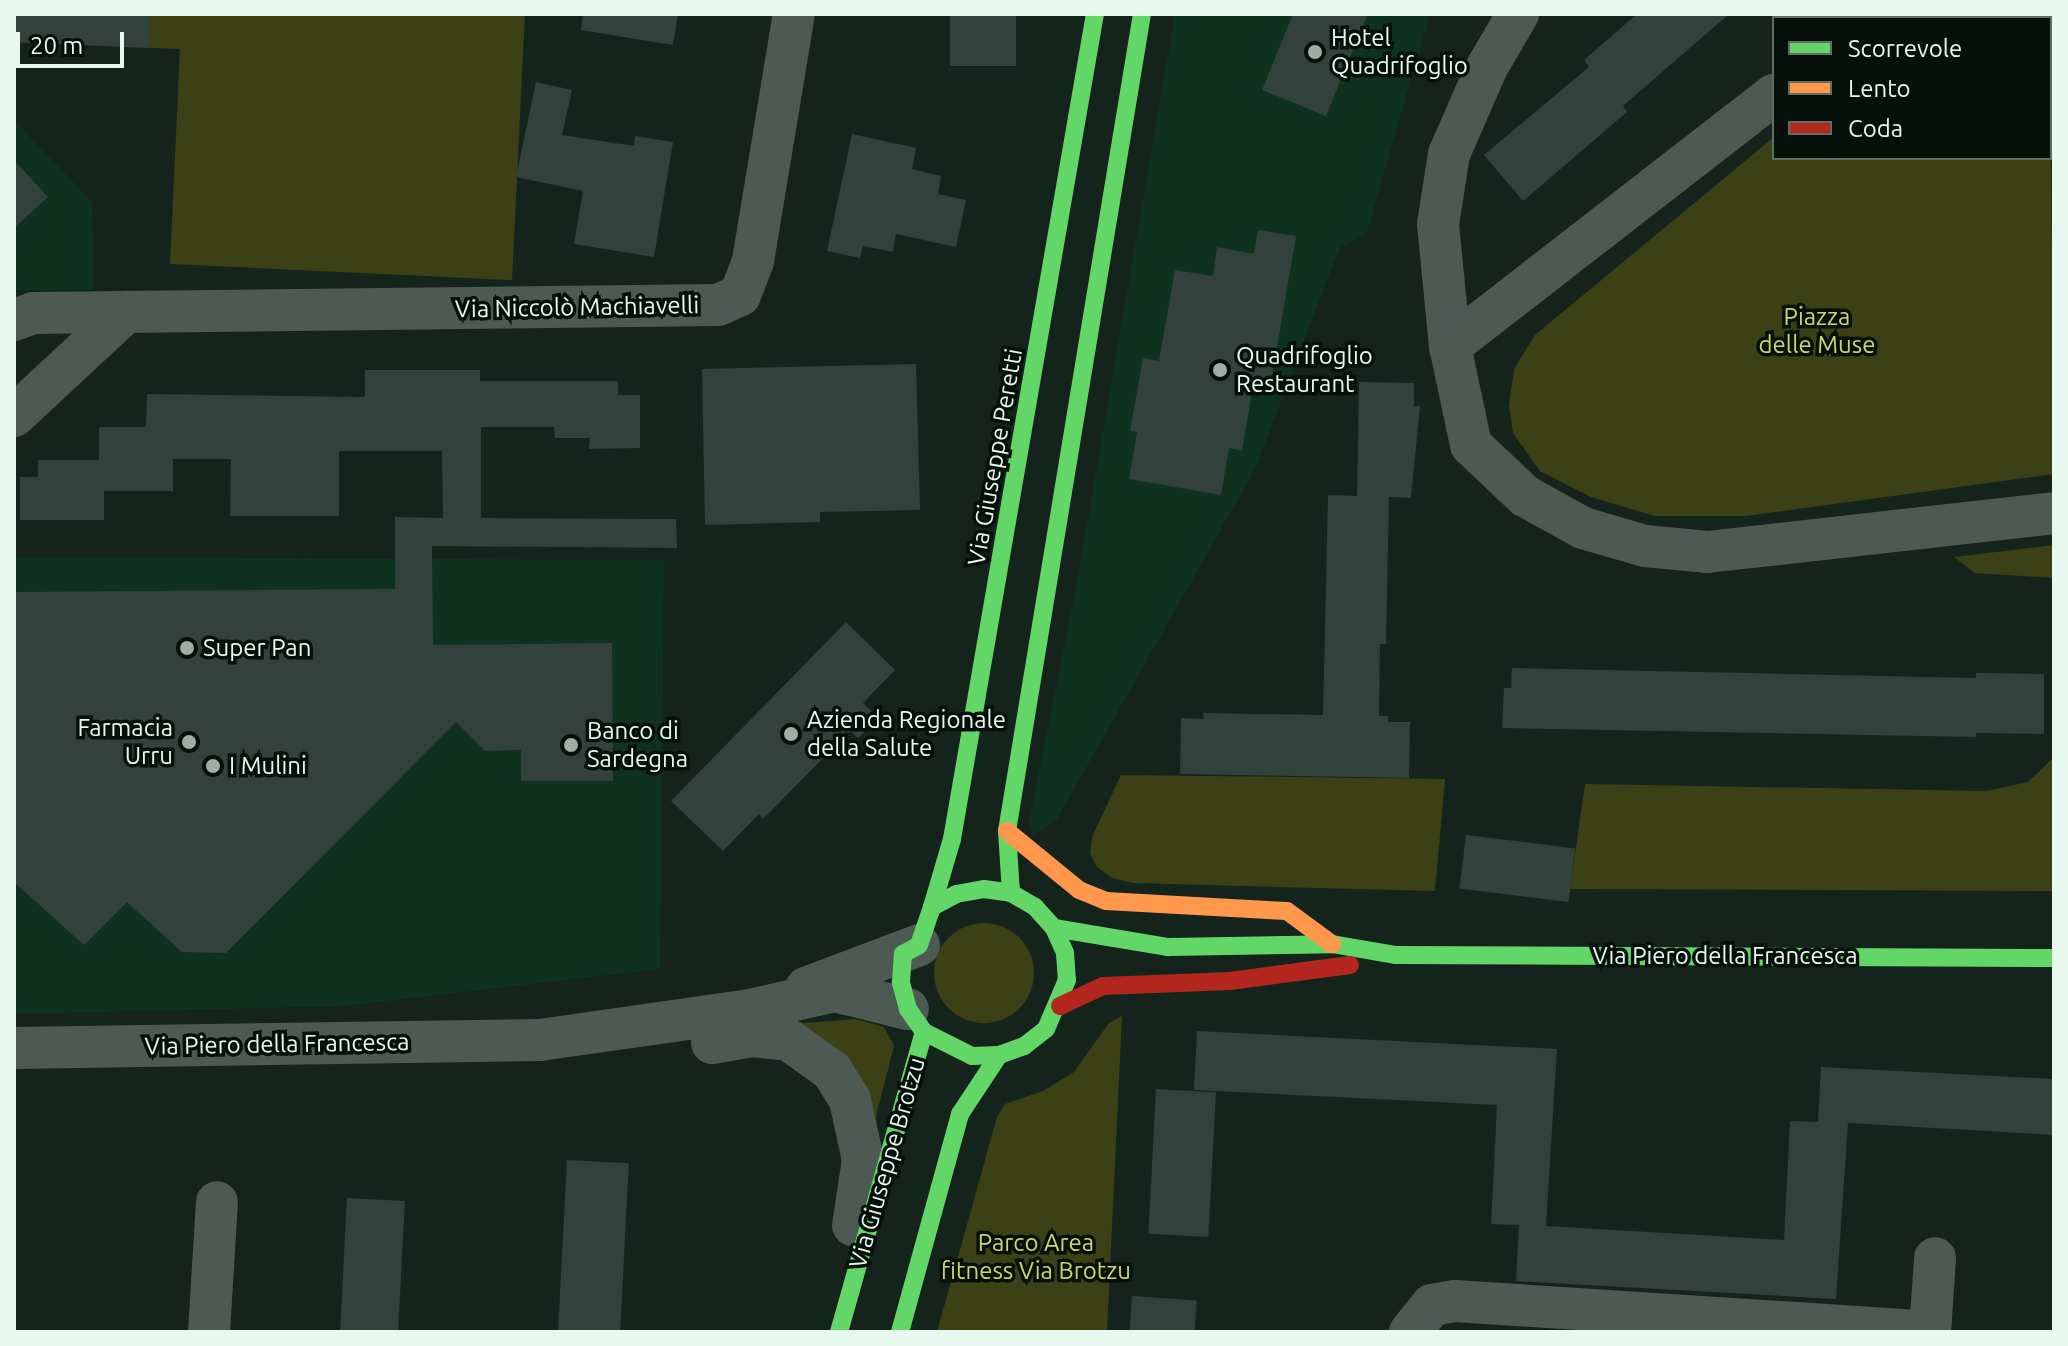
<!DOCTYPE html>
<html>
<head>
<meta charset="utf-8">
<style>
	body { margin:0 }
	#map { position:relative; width:2068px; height:1346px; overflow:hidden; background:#14241c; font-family:Ubuntu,sans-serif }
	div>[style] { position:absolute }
	.built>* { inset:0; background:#0f3120 }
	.green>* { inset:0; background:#3c4115 }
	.round { border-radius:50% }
	.building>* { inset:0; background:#32413c; transform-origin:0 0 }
	.street>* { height:42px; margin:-21px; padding:0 21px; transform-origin:21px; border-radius:21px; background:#4d5953 }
	.fast>* { height:18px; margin:-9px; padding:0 9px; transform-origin:9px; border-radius:9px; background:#63d668 }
	.slow>* { height:18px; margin:-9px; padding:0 9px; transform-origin:9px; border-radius:9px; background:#ff974d }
	.jam>* { height:18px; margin:-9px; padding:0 9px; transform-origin:9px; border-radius:9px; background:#b3261e }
	.dots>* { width:22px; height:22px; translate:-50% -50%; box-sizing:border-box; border:4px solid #05100a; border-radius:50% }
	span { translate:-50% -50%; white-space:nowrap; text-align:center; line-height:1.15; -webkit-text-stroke:7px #05100a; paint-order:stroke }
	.poi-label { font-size:24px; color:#e7f8ee }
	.left { translate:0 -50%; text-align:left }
	.right { translate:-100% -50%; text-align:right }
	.street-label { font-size:24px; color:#e7f8ee }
	.park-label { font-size:24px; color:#cdd665 }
	.frame { position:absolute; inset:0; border:16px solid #e7f8ee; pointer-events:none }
	.legend { position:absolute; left:1772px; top:16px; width:280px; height:144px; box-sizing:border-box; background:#05100a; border:2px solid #5f6d65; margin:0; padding:10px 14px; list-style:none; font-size:24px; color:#e7f8ee }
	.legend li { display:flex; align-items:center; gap:16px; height:40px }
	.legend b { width:40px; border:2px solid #5f6d65 }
	.scale { position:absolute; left:16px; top:32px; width:108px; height:36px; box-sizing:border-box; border:4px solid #e7f8ee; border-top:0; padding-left:10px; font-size:24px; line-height:28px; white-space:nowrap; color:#e7f8ee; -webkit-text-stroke:6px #05100a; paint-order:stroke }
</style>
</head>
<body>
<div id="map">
	<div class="built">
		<i style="clip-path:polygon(1175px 14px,1430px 14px,1366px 235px,1340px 247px,1255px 469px,1056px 821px,1033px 835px,1029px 821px,1075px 594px)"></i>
		<i style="clip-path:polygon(14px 120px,92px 202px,94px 290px,14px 290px)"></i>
		<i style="clip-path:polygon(14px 557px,664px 560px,660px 969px,344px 1006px,14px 1014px)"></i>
	</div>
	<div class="green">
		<i style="clip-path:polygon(14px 14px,525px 14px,512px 280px,170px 264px,180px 49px,14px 42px)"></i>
		<i style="clip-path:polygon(2050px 45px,2054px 474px,1746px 516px,1655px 516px,1591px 497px,1540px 471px,1513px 433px,1509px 406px,1514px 369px,1535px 335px,1774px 137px,1774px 158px,2050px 158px)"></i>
		<i style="clip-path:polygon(2054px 545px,2054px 578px,1975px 573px,1954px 557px)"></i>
		<i style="clip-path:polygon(2054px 757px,2054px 891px,1570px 889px,1585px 784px,1987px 791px,2028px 782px)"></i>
		<i style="clip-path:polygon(1121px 775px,1445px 779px,1435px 891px,1133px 883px,1112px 878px,1097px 867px,1090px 853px,1092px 837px)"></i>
		<i class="round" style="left:934px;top:923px;width:100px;height:100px"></i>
		<i style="clip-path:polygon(1122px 1016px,1107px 1332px,937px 1332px,997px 1117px,1005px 1104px,1043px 1091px,1074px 1072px,1109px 1023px)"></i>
		<i style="clip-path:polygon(856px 1019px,884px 1027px,894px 1046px,872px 1132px,792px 1024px)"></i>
	</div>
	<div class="building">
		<i style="clip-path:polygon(14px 14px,150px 14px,149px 48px,14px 42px)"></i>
		<i style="clip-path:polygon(583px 14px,678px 14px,673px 45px,581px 30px)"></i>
		<i style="left:950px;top:14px;width:66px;height:52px"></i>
		<i style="clip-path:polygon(1293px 14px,1368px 14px,1326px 116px,1262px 90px)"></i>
		<i style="clip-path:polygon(1637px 14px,1729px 14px,1623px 106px,1627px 112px,1523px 201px,1484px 155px,1589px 67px,1584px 60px)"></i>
		<i style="clip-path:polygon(536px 82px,572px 90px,562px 135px,634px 146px,635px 136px,673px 142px,654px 257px,574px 244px,583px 191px,516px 177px)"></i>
		<i style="clip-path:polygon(852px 134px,916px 148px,912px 169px,941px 176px,938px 194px,966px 200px,956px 247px,896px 234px,893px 252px,863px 246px,860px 258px,827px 251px)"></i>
		<i style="clip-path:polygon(14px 160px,48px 197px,14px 228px)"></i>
		<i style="clip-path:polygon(1258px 230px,1296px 236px,1271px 383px,1254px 380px,1242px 451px,1229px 448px,1221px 495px,1129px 479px,1137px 432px,1130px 431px,1143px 358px,1159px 361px,1175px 270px,1213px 276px,1217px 247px,1254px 254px)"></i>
		<i style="clip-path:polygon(916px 364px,920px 510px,820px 512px,820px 522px,705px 525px,702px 369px)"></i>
		<i style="clip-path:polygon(365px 370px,480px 370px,480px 381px,618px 381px,618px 395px,640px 395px,640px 448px,589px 449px,590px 438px,555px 438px,554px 427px,481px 427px,481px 518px,676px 519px,677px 548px,432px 546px,433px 645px,612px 643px,613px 781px,521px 781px,521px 750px,485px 751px,456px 722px,226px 953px,182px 952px,127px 902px,84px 945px,14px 882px,14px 592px,395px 589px,395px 517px,443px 518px,442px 451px,339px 451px,339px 516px,230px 516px,231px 459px,173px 459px,173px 491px,104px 491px,104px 520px,20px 520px,20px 477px,38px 477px,38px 460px,99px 460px,99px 427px,146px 427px,147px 394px,365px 397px)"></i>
		<i style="clip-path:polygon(1359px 382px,1414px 383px,1414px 406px,1420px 406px,1411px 498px,1389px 497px,1386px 644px,1380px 644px,1379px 716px,1388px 716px,1388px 722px,1410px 722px,1409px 778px,1180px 774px,1181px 718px,1204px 719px,1203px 713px,1323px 715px,1328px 495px,1357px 496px)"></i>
		<i style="clip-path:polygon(846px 622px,895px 670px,863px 703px,878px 718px,858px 738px,850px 731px,763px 819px,759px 814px,723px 851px,671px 801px)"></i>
		<i style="clip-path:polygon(1512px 668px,1976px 678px,1976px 673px,2044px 674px,2044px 734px,1976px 733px,1976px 737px,1502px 728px,1504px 688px,1511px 688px)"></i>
		<i style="left:1466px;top:835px;width:110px;height:54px;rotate:7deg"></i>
		<i style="clip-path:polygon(1197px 1031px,1557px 1049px,1546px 1226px,1784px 1240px,1790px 1121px,1818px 1122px,1821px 1067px,2054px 1079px,2054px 1135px,1848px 1123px,1836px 1299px,1516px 1281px,1519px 1225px,1491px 1224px,1497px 1105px,1194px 1090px)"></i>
		<i style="left:1156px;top:1089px;width:60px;height:145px;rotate:3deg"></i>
		<i style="left:567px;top:1160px;width:62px;height:172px;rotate:3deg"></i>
		<i style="left:347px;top:1198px;width:58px;height:134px;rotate:3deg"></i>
		<i style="left:1132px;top:1296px;width:65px;height:36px;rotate:4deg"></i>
	</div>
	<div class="street">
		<i style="left:1518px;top:14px;width:61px;rotate:120.3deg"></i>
		<i style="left:1487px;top:67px;width:95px;rotate:113.6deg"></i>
		<i style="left:1449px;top:154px;width:71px;rotate:98.9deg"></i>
		<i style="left:1438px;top:224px;width:123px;rotate:84.4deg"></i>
		<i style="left:1450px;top:346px;width:101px;rotate:78deg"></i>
		<i style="left:1471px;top:445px;width:74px;rotate:43.4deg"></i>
		<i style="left:1525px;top:496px;width:66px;rotate:28.9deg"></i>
		<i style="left:1583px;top:528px;width:65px;rotate:16.2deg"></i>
		<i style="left:1645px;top:546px;width:62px;rotate:5.5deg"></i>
		<i style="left:1707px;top:552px;width:349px;rotate:-6.4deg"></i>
		<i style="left:2052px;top:14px;width:2px;rotate:27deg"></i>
		<i style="left:1874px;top:18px;width:6px;rotate:-39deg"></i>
		<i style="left:14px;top:320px;width:20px;rotate:-20deg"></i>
		<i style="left:33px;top:313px;width:685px;rotate:-0.67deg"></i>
		<i style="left:718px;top:305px;width:24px;rotate:-24deg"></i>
		<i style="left:740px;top:295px;width:36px;rotate:-69deg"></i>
		<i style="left:753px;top:261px;width:250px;rotate:-80.6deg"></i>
		<i style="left:1450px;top:346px;width:410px;rotate:-37.8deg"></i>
		<i style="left:14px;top:416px;width:153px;rotate:-42.9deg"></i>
		<i style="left:806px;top:988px;width:121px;rotate:-20.8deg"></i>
		<i style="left:712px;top:1043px;width:41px;rotate:-9.9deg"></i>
		<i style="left:752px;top:1036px;width:37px;rotate:6deg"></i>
		<i style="left:789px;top:1040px;width:53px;rotate:35.8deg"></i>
		<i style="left:832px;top:1071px;width:34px;rotate:58deg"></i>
		<i style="left:850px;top:1100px;width:61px;rotate:77.8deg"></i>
		<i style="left:863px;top:1160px;width:66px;rotate:98.7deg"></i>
		<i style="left:14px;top:1048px;width:526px;rotate:-0.87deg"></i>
		<i style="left:540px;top:1040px;width:212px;rotate:-8.1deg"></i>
		<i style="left:750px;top:1010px;width:87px;rotate:-12.6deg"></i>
		<i style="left:835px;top:991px;width:75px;rotate:13.9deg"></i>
		<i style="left:209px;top:1332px;width:130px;rotate:-86.5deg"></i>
		<i style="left:1410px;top:1332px;width:35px;rotate:-51deg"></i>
		<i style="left:1432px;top:1305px;width:23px;rotate:-10deg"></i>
		<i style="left:1455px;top:1301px;width:475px;rotate:3.7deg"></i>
		<i style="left:1930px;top:1332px;width:74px;rotate:-86.1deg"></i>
	</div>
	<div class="fast">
		<i style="left:984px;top:889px;width:27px;rotate:8deg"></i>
		<i style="left:1011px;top:893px;width:28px;rotate:30deg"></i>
		<i style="left:1035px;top:907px;width:28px;rotate:48deg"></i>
		<i style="left:1054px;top:928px;width:27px;rotate:66deg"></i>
		<i style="left:1065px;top:953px;width:27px;rotate:86deg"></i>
		<i style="left:1067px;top:980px;width:53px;rotate:113.2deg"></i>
		<i style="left:1046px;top:1029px;width:28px;rotate:142deg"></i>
		<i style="left:1024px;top:1046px;width:27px;rotate:160deg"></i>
		<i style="left:999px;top:1055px;width:27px;rotate:178deg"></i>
		<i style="left:972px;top:1056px;width:54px;rotate:-153.4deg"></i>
		<i style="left:924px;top:1032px;width:28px;rotate:-125deg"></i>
		<i style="left:908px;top:1009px;width:28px;rotate:-105deg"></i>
		<i style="left:901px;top:982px;width:28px;rotate:-86deg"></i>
		<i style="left:903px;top:954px;width:18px;rotate:-29deg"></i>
		<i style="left:919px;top:945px;width:40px;rotate:-71.1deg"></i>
		<i style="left:932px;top:907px;width:27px;rotate:-28deg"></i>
		<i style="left:956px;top:894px;width:28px;rotate:-10deg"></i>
		<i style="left:1011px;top:893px;width:62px;rotate:-93.7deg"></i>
		<i style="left:1007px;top:831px;width:828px;rotate:-80.62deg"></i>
		<i style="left:932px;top:907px;width:71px;rotate:-73.6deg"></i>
		<i style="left:952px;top:839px;width:837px;rotate:-80.17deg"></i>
		<i style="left:1054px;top:928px;width:116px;rotate:9.5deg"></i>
		<i style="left:1168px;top:947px;width:164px;rotate:-1deg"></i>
		<i style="left:1332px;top:944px;width:65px;rotate:9.8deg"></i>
		<i style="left:1396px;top:955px;width:658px;rotate:0.26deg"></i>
		<i style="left:839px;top:1332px;width:312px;rotate:-74.2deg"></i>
		<i style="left:900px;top:1332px;width:226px;rotate:-74.6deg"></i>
		<i style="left:960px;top:1114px;width:71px;rotate:-56.5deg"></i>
	</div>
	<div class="slow">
		<i style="left:1007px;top:831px;width:93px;rotate:39.3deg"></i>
		<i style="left:1079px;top:890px;width:29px;rotate:22deg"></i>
		<i style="left:1106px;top:901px;width:181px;rotate:3.2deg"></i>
		<i style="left:1287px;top:911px;width:56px;rotate:36.3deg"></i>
	</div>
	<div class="jam">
		<i style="left:1060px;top:1006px;width:47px;rotate:-24.9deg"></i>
		<i style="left:1103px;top:986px;width:127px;rotate:-2.3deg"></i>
		<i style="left:1230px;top:981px;width:121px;rotate:-7.6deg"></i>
	</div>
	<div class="dots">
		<i style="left:1315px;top:52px;background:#9daea4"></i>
		<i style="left:1220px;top:370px;background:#9daea4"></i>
		<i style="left:187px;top:648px;background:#9daea4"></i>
		<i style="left:791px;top:734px;background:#9daea4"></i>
		<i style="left:189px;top:742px;background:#9daea4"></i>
		<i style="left:571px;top:745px;background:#9daea4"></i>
		<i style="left:213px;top:766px;background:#9daea4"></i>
	</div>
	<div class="poi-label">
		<span class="left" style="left:1331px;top:52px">Hotel<br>Quadrifoglio</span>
		<span class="left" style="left:1236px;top:370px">Quadrifoglio<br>Restaurant</span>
		<span class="left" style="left:203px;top:648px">Super Pan</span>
		<span class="left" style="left:807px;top:734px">Azienda Regionale<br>della Salute</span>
		<span class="right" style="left:173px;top:742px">Farmacia<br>Urru</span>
		<span class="left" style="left:587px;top:745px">Banco di<br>Sardegna</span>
		<span class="left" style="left:229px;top:766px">I Mulini</span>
	</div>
	<div class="street-label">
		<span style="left:577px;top:307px;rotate:-1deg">Via Niccolò Machiavelli</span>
		<span style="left:995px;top:457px;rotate:-80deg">Via Giuseppe Peretti</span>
		<span style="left:1725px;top:956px">Via Piero della Francesca</span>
		<span style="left:277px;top:1044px;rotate:-1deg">Via Piero della Francesca</span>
		<span style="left:887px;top:1163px;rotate:-74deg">Via Giuseppe Brotzu</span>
	</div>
	<div class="park-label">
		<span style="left:1817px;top:331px">Piazza<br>delle Muse</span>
		<span style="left:1036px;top:1257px">Parco Area<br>fitness Via Brotzu</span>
	</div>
	<div class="frame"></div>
	<ul class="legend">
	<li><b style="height:10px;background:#63d668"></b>Scorrevole</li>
	<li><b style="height:10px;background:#ff974d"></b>Lento</li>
	<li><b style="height:10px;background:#b3261e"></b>Coda</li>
	</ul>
	<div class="scale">20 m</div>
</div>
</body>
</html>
